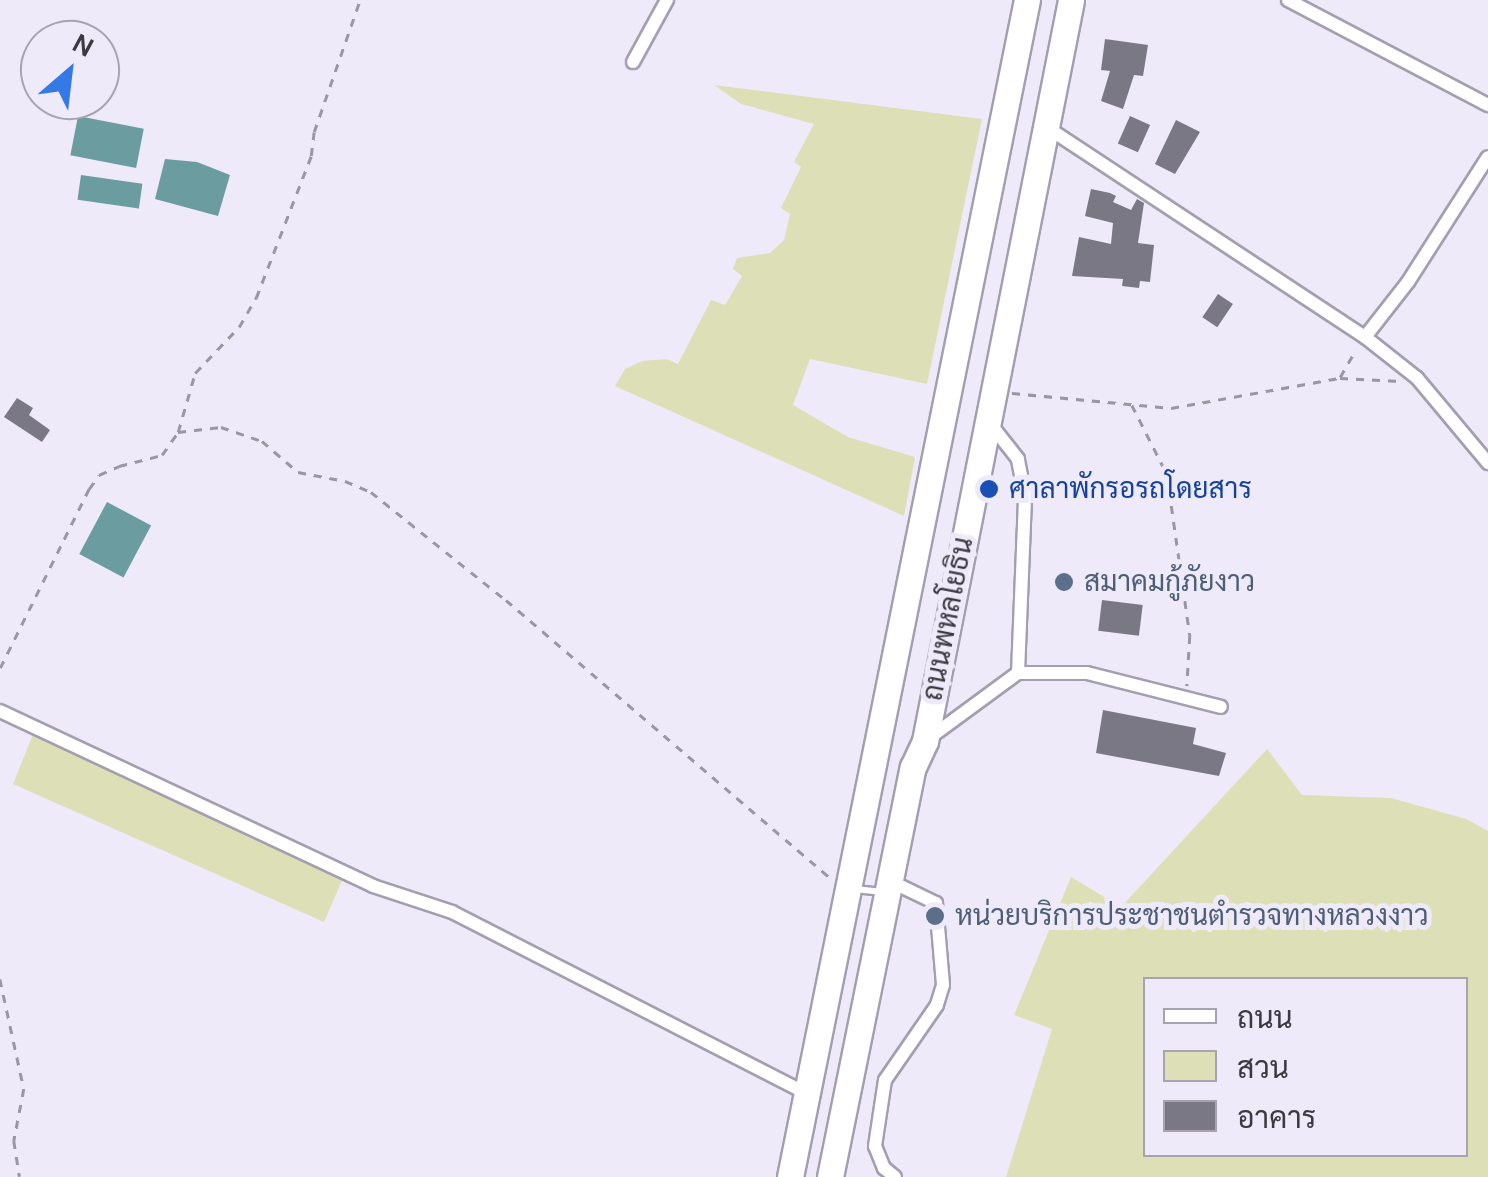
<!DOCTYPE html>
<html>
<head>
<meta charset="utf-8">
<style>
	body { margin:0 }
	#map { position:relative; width:1488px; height:1177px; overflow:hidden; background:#eeeafa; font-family:Karla,Sarabun,sans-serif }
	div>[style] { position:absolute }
	.green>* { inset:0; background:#dde0b7 }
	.water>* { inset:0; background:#6a9ca0; transform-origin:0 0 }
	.building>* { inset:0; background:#7b7886; transform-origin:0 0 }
	.path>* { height:2.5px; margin-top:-1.25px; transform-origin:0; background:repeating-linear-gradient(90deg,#9a97a3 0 8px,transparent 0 16px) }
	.roads { filter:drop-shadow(2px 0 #a39fae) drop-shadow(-2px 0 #a39fae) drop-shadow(0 2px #a39fae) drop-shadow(0 -2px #a39fae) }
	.lane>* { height:6px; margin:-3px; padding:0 3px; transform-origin:3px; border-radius:3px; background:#fff }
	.street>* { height:12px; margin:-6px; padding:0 6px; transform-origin:6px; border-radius:6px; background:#fff }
	.highway>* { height:25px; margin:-12.5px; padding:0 12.5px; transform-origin:12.5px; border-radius:12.5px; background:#fff }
	.dots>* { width:28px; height:28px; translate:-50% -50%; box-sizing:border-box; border:5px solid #eeeafa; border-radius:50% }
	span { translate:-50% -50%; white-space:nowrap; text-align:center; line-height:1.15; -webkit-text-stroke:10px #eeeafa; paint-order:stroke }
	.transit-label { font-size:28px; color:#164399 }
	.left { translate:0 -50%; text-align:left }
	.service-label { font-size:28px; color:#4e5e75 }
	.street-label { font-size:28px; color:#3c3a41 }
	.legend { position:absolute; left:1143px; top:977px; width:325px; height:180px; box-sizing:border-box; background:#eeeafa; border:2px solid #a7a4b0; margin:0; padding:12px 18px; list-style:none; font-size:30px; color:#3c3a41 }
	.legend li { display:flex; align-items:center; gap:20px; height:50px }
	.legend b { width:50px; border:2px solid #a7a4b0 }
	.north { position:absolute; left:20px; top:20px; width:100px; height:100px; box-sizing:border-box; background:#eeeafa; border:2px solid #a7a4b0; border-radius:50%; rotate:28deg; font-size:28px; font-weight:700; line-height:40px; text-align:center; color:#3c3a41 }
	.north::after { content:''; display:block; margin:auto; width:35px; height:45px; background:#3479e6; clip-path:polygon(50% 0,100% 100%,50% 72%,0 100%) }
</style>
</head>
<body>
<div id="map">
	<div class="green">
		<i style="clip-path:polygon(714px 85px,982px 119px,927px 384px,810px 359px,793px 405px,848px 437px,915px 457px,904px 516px,615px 386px,625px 369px,642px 361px,667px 359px,678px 364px,711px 300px,725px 305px,742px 276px,733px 269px,737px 258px,770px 253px,784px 240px,790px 214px,781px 208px,801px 167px,794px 162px,814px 124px,741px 104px)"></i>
		<i style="clip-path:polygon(34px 732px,343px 878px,324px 922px,13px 784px)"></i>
		<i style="clip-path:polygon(evenodd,1267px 749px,1302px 795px,1391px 798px,1466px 819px,1488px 831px,1488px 1177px,1006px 1177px,1052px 1029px,1014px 1015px,1071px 877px,1121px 907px,1267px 749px,1146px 980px,1466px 980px,1466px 1154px,1146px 1154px,1146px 980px)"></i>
	</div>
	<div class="water">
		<i style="left:78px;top:116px;width:67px;height:40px;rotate:11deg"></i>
		<i style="clip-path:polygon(165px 159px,197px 162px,230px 175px,218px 216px,155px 199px)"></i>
		<i style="left:81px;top:175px;width:62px;height:25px;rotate:8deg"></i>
		<i style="left:107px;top:502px;width:50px;height:59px;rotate:28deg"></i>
	</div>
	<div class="building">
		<i style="clip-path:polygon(1105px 39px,1148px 45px,1143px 76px,1134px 75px,1123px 109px,1101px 101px,1110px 71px,1101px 70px)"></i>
		<i style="left:1130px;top:116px;width:22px;height:30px;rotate:24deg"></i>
		<i style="clip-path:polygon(1176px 120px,1200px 132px,1175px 174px,1155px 164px)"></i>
		<i style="clip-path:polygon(1091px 189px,1110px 193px,1116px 196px,1113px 202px,1131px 210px,1137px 199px,1144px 203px,1138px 243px,1154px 245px,1150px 282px,1140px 281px,1139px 288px,1122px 286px,1123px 279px,1072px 276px,1079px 237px,1111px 244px,1113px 223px,1085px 216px)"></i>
		<i style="left:1218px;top:294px;width:18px;height:28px;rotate:34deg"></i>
		<i style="clip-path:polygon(17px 398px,33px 408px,29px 415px,50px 430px,42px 442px,4px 417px)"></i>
		<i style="left:1102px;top:600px;width:41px;height:31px;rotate:7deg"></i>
		<i style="clip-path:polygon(1103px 710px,1196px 728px,1193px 744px,1226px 753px,1219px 776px,1096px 753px)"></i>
	</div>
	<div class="path">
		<i style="left:1340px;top:377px;width:32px;rotate:-60deg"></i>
		<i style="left:1012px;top:393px;width:160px;rotate:5.4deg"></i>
		<i style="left:1171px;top:408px;width:172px;rotate:-10.1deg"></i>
		<i style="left:1340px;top:378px;width:60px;rotate:2.9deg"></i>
		<i style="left:1132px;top:405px;width:77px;rotate:63.1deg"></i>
		<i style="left:1167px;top:474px;width:164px;rotate:81.9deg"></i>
		<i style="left:1190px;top:636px;width:50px;rotate:93.4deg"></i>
		<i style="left:178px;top:432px;width:43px;rotate:-6.6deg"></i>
		<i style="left:221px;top:427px;width:43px;rotate:18.9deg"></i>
		<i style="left:262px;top:441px;width:48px;rotate:40.7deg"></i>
		<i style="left:298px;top:472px;width:48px;rotate:10.8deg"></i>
		<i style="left:345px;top:481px;width:28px;rotate:23deg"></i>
		<i style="left:371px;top:492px;width:173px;rotate:38.7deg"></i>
		<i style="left:506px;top:600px;width:426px;rotate:40.6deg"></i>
		<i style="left:0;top:668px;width:200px;rotate:-63.6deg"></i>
		<i style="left:89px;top:489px;width:17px;rotate:-54deg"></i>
		<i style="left:99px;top:475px;width:22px;rotate:-24deg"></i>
		<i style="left:119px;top:466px;width:44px;rotate:-14.3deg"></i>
		<i style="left:162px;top:455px;width:28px;rotate:-55deg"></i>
		<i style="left:178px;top:432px;width:61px;rotate:-73.9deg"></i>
		<i style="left:195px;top:373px;width:64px;rotate:-46.3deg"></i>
		<i style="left:239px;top:327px;width:34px;rotate:-60deg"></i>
		<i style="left:256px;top:298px;width:152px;rotate:-68.8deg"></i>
		<i style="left:311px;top:156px;width:24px;rotate:-83deg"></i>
		<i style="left:314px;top:132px;width:140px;rotate:-70.8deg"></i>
		<i style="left:0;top:979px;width:113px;rotate:77.7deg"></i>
		<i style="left:24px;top:1089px;width:53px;rotate:100.9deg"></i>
		<i style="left:14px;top:1141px;width:36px;rotate:81deg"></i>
	</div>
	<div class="roads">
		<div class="lane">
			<i style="left:855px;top:889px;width:28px;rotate:6deg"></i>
		</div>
		<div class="street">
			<i style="left:1288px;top:0;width:226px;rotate:27.7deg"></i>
			<i style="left:633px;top:62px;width:71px;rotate:-61.3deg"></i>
			<i style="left:1045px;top:126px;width:383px;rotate:33.4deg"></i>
			<i style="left:1365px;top:337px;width:66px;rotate:38.3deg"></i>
			<i style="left:1417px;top:378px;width:111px;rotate:50.1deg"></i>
			<i style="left:1365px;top:337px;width:70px;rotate:-52deg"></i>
			<i style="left:1408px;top:282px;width:148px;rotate:-57.4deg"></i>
			<i style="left:1018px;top:673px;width:69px"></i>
			<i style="left:1087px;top:673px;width:138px;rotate:14.2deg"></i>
			<i style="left:0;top:711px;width:412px;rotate:25.1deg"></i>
			<i style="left:373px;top:886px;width:83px;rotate:18.2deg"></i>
			<i style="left:452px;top:912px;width:399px;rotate:27.1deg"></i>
			<i style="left:928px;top:739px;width:112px;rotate:-36.3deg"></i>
			<i style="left:1018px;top:673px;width:177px;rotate:-87.7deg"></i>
			<i style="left:1025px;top:496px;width:38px;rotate:-101deg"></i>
			<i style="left:1018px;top:459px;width:48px;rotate:-128.3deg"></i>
			<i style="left:890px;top:881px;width:51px;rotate:25.6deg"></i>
			<i style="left:936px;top:903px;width:82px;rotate:85.1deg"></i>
			<i style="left:943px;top:985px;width:21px;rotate:107deg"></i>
			<i style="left:937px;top:1005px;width:91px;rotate:124.7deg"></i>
			<i style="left:885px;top:1080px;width:67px;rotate:98.6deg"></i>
			<i style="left:875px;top:1146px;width:24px;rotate:68deg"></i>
			<i style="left:884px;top:1168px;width:14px;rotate:39deg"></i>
		</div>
		<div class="highway">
			<i style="left:790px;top:1177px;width:1201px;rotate:-78.62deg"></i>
			<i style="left:830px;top:1177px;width:418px;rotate:-78.6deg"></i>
			<i style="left:913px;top:767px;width:29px;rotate:-65deg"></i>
			<i style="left:925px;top:741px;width:755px;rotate:-78.85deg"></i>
		</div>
	</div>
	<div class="dots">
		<i style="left:989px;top:489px;background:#1a4fb4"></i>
		<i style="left:1064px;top:582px;background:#5c6f8a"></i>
		<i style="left:935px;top:916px;background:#5c6f8a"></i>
	</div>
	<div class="transit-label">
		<span class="left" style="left:1009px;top:489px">ศาลาพักรอรถโดยสาร</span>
	</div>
	<div class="service-label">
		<span class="left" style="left:1084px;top:582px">สมาคมกู้ภัยงาว</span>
		<span class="left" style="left:955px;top:916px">หน่วยบริการประชาชนตำรวจทางหลวงงาว</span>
	</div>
	<div class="street-label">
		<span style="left:948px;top:619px;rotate:-79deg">ถนนพหลโยธิน</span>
	</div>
	<ul class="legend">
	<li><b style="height:12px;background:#fff"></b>ถนน</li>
	<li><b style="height:28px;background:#dde0b7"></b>สวน</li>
	<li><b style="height:28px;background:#7b7886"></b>อาคาร</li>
	</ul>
	<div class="north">N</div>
</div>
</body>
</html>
